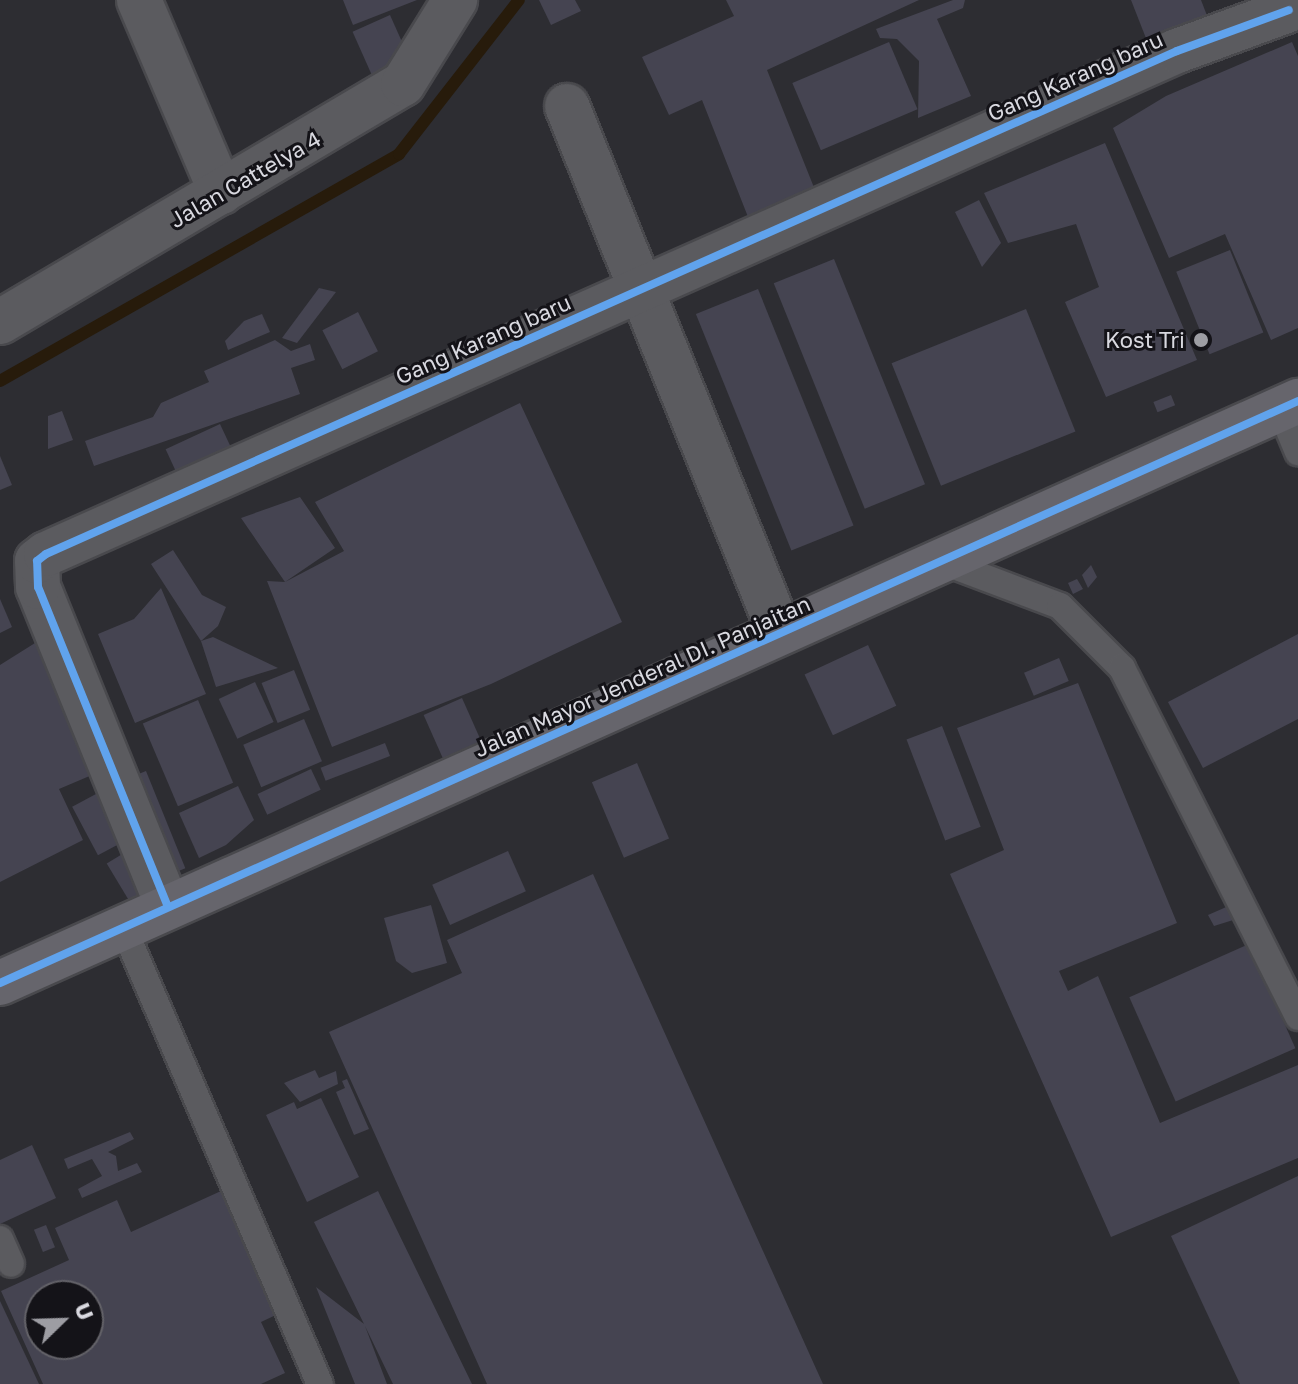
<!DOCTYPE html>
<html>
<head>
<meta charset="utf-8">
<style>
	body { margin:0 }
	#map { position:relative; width:1298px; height:1384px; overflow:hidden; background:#2d2d32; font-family:"Golos Text",sans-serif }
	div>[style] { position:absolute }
	.stream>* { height:12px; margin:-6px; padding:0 6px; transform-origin:6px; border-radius:6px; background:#271b0b }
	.building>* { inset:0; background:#454451; transform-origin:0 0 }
	.roads { filter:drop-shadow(2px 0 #49494d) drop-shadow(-2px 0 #49494d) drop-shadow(0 2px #49494d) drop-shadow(0 -2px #49494d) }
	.lane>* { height:26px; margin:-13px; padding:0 13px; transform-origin:13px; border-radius:13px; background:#5b5b5f }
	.street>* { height:44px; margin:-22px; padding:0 22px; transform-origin:22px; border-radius:22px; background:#5b5b5f }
	.secondary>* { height:44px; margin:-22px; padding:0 22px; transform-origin:22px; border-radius:22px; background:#66656c }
	.cycleway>* { height:8px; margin:-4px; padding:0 4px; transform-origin:4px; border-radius:4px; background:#60a3ed }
	.dots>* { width:22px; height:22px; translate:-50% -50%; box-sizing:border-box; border:4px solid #141318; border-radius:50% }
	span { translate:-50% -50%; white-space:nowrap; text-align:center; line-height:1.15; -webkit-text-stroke:6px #141318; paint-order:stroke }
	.street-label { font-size:22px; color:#d9d9e0 }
	.poi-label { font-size:22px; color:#d9d9e0 }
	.right { translate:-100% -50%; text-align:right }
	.north { position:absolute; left:24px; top:1280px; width:80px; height:80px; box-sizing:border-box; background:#141318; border:2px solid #636268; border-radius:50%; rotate:67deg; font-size:22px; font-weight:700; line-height:32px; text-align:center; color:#d9d9e0 }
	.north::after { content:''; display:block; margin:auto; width:28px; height:36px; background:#9d9da3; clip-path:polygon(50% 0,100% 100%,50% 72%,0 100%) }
</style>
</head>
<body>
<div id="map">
	<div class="stream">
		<i style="left:0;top:381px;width:459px;rotate:-29.6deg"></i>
		<i style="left:399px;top:154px;width:195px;rotate:-52.1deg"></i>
	</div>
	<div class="building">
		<i style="clip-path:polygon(343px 0,417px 0,353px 25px)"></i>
		<i style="clip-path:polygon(539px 0,575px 0,581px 11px,551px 25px)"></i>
		<i style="clip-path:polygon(726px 0,919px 0,767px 70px,817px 195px,750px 222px,702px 100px,669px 115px,642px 57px,734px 16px)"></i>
		<i style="clip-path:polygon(953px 0,965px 0,963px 8px,937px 19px,971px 96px,918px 118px,919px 61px,897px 39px,880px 38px,876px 29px)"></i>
		<i style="clip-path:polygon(1131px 0,1201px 0,1211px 26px,1151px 51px)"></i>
		<i style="left:390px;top:15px;width:54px;height:41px;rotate:66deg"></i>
		<i style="left:889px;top:42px;width:73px;height:105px;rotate:67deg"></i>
		<i style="clip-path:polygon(1292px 42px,1298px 56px,1298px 328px,1271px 340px,1225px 234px,1169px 258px,1113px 128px,1166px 96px)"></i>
		<i style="clip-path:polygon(1105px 143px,1197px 360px,1106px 397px,1065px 302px,1099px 287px,1076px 224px,1008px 243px,984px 193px)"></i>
		<i style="clip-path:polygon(979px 200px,1001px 243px,982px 267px,955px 212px)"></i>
		<i style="left:1230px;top:250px;width:89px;height:58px;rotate:68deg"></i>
		<i style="left:834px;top:259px;width:243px;height:65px;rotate:68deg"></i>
		<i style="clip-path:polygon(319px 288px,336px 292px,297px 343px,282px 338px)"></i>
		<i style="left:758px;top:289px;width:255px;height:67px;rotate:68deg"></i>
		<i style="left:1026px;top:309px;width:132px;height:145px;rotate:68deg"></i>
		<i style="left:358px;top:312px;width:44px;height:40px;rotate:63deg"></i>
		<i style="clip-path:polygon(262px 314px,270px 332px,228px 350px,225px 341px,244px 321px)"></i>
		<i style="clip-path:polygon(275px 340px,291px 351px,310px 344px,315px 360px,291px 368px,300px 394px,94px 466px,85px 441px,153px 417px,161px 403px,209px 382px,204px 371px)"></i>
		<i style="left:1171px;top:395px;width:11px;height:19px;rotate:68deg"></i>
		<i style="clip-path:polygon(520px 403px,622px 622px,491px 684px,332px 747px,267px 581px,285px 582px,241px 518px,300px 497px,335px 548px,285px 582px,344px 551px,315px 502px)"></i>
		<i style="clip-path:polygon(62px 411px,73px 440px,48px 449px,48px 416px)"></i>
		<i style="left:220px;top:424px;width:31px;height:60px;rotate:65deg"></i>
		<i style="clip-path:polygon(0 456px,12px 485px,0 490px)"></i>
		<i style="clip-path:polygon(173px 550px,202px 595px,226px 607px,218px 626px,201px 641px,151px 564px)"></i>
		<i style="clip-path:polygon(1091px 565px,1097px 577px,1088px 588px,1082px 575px)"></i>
		<i style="clip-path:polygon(1077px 579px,1083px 589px,1073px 594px,1068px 583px)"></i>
		<i style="clip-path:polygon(161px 588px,206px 694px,135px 723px,98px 634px,134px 619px)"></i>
		<i style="clip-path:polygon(0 599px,12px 627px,0 633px)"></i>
		<i style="clip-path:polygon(1298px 634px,1298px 719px,1203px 768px,1168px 702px)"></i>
		<i style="clip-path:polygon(213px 637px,278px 668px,216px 687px,201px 641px)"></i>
		<i style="clip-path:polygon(43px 638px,99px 772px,59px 789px,83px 840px,0 882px,0 665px)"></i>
		<i style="left:868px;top:645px;width:67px;height:70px;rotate:65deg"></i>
		<i style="left:1059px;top:658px;width:25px;height:38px;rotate:67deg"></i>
		<i style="left:294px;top:670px;width:43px;height:35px;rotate:68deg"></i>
		<i style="left:255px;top:682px;width:44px;height:40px;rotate:65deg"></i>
		<i style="clip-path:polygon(1078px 683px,1177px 923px,1059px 971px,1068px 991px,1098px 976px,1160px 1123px,1298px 1065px,1298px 1158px,1111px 1237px,950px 874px,1004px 850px,957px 728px)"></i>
		<i style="left:462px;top:698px;width:47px;height:42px;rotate:66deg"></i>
		<i style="left:198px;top:700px;width:90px;height:60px;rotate:67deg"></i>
		<i style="left:304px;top:719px;width:46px;height:66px;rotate:67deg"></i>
		<i style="left:942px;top:726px;width:108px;height:38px;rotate:69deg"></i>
		<i style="left:385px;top:743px;width:14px;height:69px;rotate:69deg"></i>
		<i style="left:637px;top:763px;width:82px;height:49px;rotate:67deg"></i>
		<i style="left:311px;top:769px;width:23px;height:59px;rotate:65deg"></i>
		<i style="left:146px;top:771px;width:105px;height:27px;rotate:68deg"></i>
		<i style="left:111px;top:786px;width:55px;height:44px;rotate:62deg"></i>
		<i style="clip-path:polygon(238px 786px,254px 820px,226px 845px,199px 858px,179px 813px)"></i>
		<i style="left:129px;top:850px;width:45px;height:26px;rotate:59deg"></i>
		<i style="left:508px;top:851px;width:44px;height:83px;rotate:66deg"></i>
		<i style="clip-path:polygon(593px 874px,823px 1384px,487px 1384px,329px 1032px,462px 973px,447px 940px)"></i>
		<i style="clip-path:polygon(1240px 901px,1246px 916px,1214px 926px,1208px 915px)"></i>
		<i style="clip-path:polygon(431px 905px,447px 963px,412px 973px,396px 961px,384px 918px)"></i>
		<i style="left:1249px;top:944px;width:114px;height:131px;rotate:66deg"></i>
		<i style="clip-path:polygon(315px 1070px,319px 1078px,336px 1071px,338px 1084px,300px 1102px,284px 1083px)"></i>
		<i style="clip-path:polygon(347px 1079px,369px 1129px,354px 1135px,336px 1092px,345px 1088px,342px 1081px)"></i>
		<i style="clip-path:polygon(321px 1098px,359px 1177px,307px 1202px,266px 1115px,294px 1102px,297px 1109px)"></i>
		<i style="clip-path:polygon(130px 1132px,134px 1139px,108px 1152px,116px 1156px,118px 1171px,137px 1163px,142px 1172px,82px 1198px,78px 1189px,102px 1176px,92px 1159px,68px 1169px,64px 1159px)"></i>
		<i style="clip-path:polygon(32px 1145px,56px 1198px,0 1224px,0 1160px)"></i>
		<i style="clip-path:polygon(1298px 1176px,1298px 1384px,1240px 1384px,1171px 1236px)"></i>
		<i style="clip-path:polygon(evenodd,221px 1191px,278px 1314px,261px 1322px,285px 1373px,261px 1384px,43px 1384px,1px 1291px,69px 1260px,55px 1228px,117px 1200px,131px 1232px,221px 1191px,40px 1296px,88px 1296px,88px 1344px,40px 1344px,40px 1296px)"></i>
		<i style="clip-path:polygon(378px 1191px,472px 1384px,393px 1384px,365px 1326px,387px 1384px,355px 1384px,316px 1287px,364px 1324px,314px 1222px)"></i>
		<i style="left:46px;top:1225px;width:24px;height:13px;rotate:68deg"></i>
		<i style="clip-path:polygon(0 1301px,39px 1384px,0 1384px)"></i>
	</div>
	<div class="roads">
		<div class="lane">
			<i style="left:1280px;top:409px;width:47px;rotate:67.3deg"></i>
			<i style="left:941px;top:561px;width:127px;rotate:20.7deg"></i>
			<i style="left:1060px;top:606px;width:88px;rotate:45deg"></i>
			<i style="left:1122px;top:668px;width:391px;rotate:63.2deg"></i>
			<i style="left:123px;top:927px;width:498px;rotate:66.7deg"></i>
			<i style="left:0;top:1239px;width:27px;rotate:66deg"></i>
		</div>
		<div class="street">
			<i style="left:139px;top:0;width:209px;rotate:66.9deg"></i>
			<i style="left:567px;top:106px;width:568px;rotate:67.99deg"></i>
			<i style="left:0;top:322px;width:468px;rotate:-30.6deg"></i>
			<i style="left:403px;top:84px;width:99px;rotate:-58.2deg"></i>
			<i style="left:168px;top:907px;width:345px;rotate:-112.1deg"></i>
			<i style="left:38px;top:587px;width:26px;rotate:-92deg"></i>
			<i style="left:37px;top:561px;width:11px;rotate:-38deg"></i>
			<i style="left:46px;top:554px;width:1238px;rotate:-23.98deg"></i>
			<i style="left:1177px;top:51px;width:119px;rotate:-20.1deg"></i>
		</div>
		<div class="secondary">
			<i style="left:0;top:983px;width:1423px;rotate:-24.15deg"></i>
		</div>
	</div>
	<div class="cycleway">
		<i style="left:168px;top:907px;width:345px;rotate:-112.1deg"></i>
		<i style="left:38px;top:587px;width:26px;rotate:-92deg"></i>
		<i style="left:37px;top:561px;width:11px;rotate:-38deg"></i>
		<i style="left:46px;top:554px;width:1238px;rotate:-23.98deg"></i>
		<i style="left:1177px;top:51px;width:119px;rotate:-20.1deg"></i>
		<i style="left:0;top:983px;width:1423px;rotate:-24.15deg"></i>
	</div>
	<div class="dots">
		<i style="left:1201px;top:340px;background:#9d9da3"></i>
	</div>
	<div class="street-label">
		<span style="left:1075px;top:76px;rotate:-24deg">Gang Karang baru</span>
		<span style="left:245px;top:179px;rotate:-30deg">Jalan Cattelya 4</span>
		<span style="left:483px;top:339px;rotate:-24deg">Gang Karang baru</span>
		<span style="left:642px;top:676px;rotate:-24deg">Jalan Mayor Jenderal DI. Panjaitan</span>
	</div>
	<div class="poi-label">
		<span class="right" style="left:1185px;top:340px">Kost Tri</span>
	</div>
	<div class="north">U</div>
</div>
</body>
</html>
